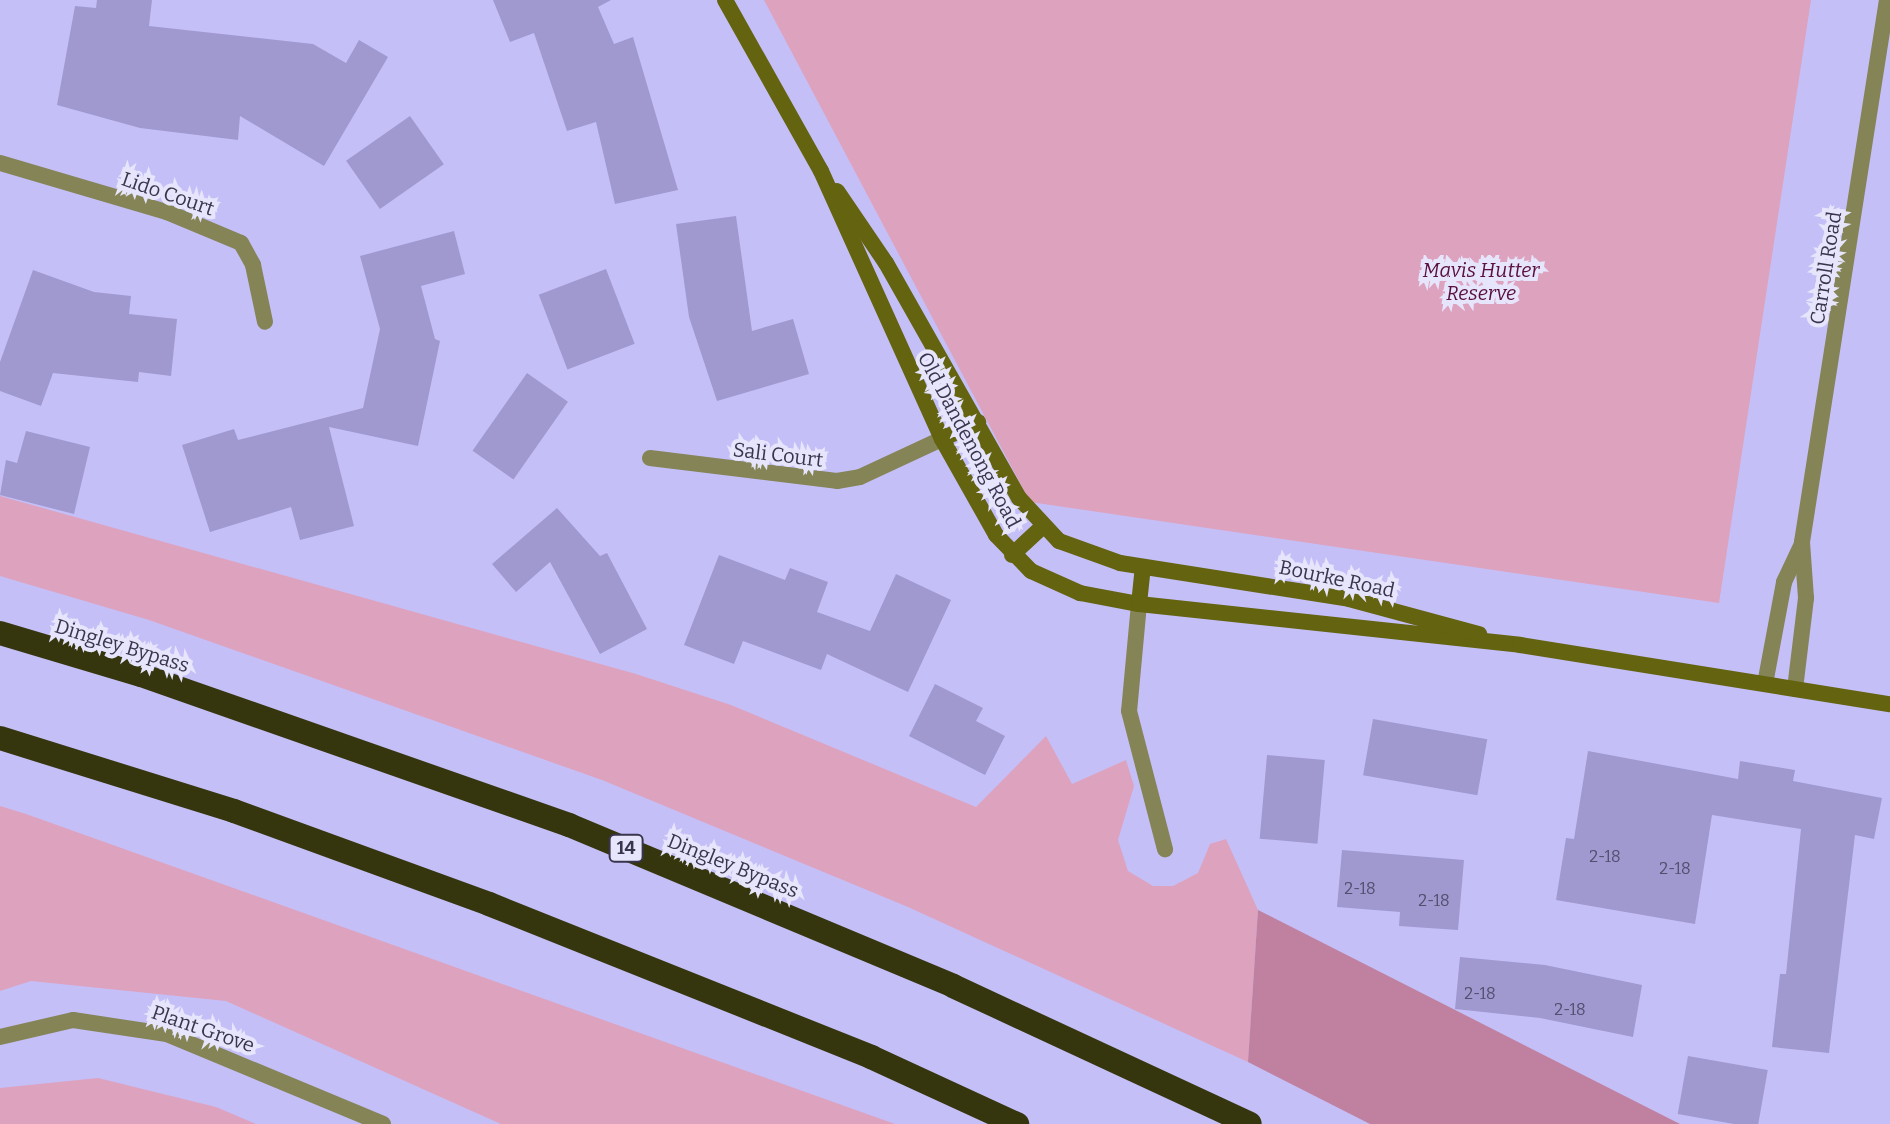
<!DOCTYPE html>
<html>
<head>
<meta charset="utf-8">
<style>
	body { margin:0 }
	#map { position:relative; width:1890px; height:1124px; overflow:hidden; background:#c5bff8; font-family:Bitter,serif }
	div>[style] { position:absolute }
	.green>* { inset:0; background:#dda2be }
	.forest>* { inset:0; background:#bf819f }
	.building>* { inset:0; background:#9f99d0; transform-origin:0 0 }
	.street>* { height:16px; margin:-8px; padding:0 8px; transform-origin:8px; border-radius:8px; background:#848456 }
	.secondary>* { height:16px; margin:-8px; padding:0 8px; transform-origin:8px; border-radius:8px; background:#646310 }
	.highway>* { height:24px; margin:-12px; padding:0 12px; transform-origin:12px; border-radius:12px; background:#36360e }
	span { translate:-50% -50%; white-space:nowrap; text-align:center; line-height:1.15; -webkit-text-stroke:8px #e6e5fc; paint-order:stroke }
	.number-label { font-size:16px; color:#524e6d }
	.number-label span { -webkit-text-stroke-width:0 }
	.shield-label span { padding:2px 6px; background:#e6e5fc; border:2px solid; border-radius:6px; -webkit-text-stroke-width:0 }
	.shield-label { font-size:18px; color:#38354c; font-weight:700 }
	.street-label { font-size:20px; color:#38354c }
	.park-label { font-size:20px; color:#5a0f3c; font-style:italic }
</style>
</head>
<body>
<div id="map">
	<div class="green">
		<i style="clip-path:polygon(764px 0,1811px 0,1719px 603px,1030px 502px)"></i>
		<i style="clip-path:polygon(0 496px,636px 674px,731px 705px,976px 807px,1046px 736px,1072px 784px,1126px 760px,1134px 786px,1118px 840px,1128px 871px,1153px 886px,1173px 886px,1198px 873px,1210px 844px,1226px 839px,1258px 910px,1248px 1062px,908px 907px,602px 780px,149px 620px,0 576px)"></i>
		<i style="clip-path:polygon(0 806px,26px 814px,895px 1124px,501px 1124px,226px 1001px,31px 981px,0 991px)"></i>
		<i style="clip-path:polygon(98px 1078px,216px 1107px,256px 1124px,0 1124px,0 1088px)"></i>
	</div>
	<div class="forest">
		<i style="clip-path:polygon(1258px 910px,1680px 1124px,1370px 1124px,1248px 1062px)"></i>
	</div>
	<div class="building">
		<i style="clip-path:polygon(97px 0,152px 0,149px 26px,313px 44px,346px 63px,359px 40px,388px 57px,324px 166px,240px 116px,238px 140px,140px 128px,57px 105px,75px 6px,96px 8px)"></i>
		<i style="clip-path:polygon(493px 0,611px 0,598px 7px,614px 44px,633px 37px,678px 190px,615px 204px,596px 122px,567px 131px,534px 33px,510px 42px)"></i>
		<i style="left:410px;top:116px;width:59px;height:78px;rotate:55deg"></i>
		<i style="clip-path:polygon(736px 216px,752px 331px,793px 319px,809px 374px,717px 401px,689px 317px,676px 224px)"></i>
		<i style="clip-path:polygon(454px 231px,465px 274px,421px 286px,435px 339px,440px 341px,418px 446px,329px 427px,354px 526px,300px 540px,291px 507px,210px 532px,182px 445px,234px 429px,238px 440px,363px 408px,380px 329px,360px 256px)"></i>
		<i style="left:606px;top:269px;width:80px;height:72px;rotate:69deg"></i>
		<i style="clip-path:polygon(33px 270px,94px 292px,131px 296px,129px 314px,177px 319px,171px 376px,139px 372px,138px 382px,53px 373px,41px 406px,0 391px,0 362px)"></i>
		<i style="left:527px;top:373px;width:50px;height:95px;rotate:35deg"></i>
		<i style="clip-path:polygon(26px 431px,90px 447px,74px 514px,0 495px,6px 460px,17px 463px)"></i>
		<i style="clip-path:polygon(557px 508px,600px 556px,607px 553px,647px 629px,600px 654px,550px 562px,516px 592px,492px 564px)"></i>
		<i style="clip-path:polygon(719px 555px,785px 580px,790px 568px,828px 582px,817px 612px,870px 631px,896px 574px,951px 600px,908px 692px,827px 654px,821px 670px,743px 641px,734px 664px,684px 645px)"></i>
		<i style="clip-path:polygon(935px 684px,983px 708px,976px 721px,1005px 736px,985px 775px,909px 736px)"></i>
		<i style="left:1373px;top:719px;width:116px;height:57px;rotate:10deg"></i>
		<i style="clip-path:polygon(1588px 751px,1738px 779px,1740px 761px,1795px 770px,1793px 781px,1882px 798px,1874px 839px,1855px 835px,1829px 1053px,1772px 1047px,1780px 974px,1786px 974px,1801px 829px,1712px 815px,1695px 924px,1556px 900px,1566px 838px,1574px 839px)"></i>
		<i style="left:1267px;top:755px;width:58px;height:84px;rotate:5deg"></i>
		<i style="clip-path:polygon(1342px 850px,1464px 860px,1458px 930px,1399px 926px,1400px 912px,1337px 907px)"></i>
		<i style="clip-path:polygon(1460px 957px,1545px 965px,1642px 985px,1633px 1037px,1540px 1018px,1455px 1009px)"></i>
		<i style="left:1688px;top:1056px;width:81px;height:59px;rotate:10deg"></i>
	</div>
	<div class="street">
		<i style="left:0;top:163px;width:174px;rotate:16.4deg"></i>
		<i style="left:167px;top:212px;width:80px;rotate:22.7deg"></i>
		<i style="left:241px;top:243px;width:25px;rotate:61deg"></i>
		<i style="left:253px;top:265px;width:58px;rotate:78.1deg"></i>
		<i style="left:650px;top:458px;width:188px;rotate:7deg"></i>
		<i style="left:837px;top:481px;width:23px;rotate:-10deg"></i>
		<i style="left:860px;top:477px;width:90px;rotate:-24.9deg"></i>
		<i style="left:1139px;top:604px;width:107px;rotate:95.3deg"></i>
		<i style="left:1129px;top:711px;width:143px;rotate:75.4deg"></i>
		<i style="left:1765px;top:684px;width:104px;rotate:-79.4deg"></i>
		<i style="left:1784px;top:582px;width:42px;rotate:-64.7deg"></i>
		<i style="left:1795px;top:689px;width:92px;rotate:-83.1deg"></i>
		<i style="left:1806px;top:598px;width:56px;rotate:-94.1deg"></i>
		<i style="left:1802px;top:542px;width:549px;rotate:-81.09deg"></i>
		<i style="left:0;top:1037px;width:75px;rotate:-13.1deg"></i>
		<i style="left:73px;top:1020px;width:95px;rotate:8.5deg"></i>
		<i style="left:167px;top:1034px;width:234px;rotate:22.6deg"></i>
	</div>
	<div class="secondary">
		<i style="left:725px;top:0;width:196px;rotate:60.7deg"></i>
		<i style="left:821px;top:171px;width:294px;rotate:65.7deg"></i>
		<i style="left:942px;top:439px;width:110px;rotate:60.6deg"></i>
		<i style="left:996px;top:535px;width:50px;rotate:45.8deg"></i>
		<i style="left:1031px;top:571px;width:54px;rotate:24.2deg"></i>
		<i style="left:1080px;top:593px;width:60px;rotate:10.6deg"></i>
		<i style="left:1139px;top:604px;width:383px;rotate:6.1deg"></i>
		<i style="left:1520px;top:645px;width:375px;rotate:9.1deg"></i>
		<i style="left:837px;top:191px;width:87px;rotate:55.8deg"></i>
		<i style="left:886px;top:263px;width:270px;rotate:60.5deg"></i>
		<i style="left:1019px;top:498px;width:59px;rotate:47.1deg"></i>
		<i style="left:1059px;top:541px;width:65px;rotate:19.8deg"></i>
		<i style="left:1120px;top:563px;width:232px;rotate:8.9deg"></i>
		<i style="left:1349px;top:599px;width:135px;rotate:15.1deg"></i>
		<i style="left:942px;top:439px;width:40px;rotate:-25deg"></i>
		<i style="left:1012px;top:555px;width:41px;rotate:-43deg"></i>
		<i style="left:1139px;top:604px;width:37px;rotate:-84deg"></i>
	</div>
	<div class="highway">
		<i style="left:0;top:633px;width:147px;rotate:16.6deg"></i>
		<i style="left:141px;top:675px;width:454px;rotate:19.3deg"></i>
		<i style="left:569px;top:825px;width:416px;rotate:22.7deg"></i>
		<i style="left:953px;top:986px;width:327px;rotate:24.9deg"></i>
		<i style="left:0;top:738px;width:245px;rotate:17.3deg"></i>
		<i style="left:234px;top:811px;width:271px;rotate:20deg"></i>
		<i style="left:489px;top:904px;width:412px;rotate:21.8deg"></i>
		<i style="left:871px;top:1057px;width:161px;rotate:24.7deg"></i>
	</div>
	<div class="number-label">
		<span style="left:1605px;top:857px">2-18</span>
		<span style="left:1675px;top:869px">2-18</span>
		<span style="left:1360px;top:889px">2-18</span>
		<span style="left:1434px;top:901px">2-18</span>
		<span style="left:1480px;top:994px">2-18</span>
		<span style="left:1570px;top:1010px">2-18</span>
	</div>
	<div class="shield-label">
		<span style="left:626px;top:848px">14</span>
	</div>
	<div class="street-label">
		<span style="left:168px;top:194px;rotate:19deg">Lido Court</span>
		<span style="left:1826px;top:268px;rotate:-81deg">Carroll Road</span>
		<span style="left:969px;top:440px;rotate:62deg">Old Dandenong Road</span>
		<span style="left:778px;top:455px;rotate:7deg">Sali Court</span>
		<span style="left:1337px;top:579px;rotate:12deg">Bourke Road</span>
		<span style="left:122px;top:646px;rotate:17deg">Dingley Bypass</span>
		<span style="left:733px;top:866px;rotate:22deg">Dingley Bypass</span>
		<span style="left:203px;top:1029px;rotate:19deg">Plant Grove</span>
	</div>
	<div class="park-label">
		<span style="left:1481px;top:282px">Mavis Hutter<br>Reserve</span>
	</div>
</div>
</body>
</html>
